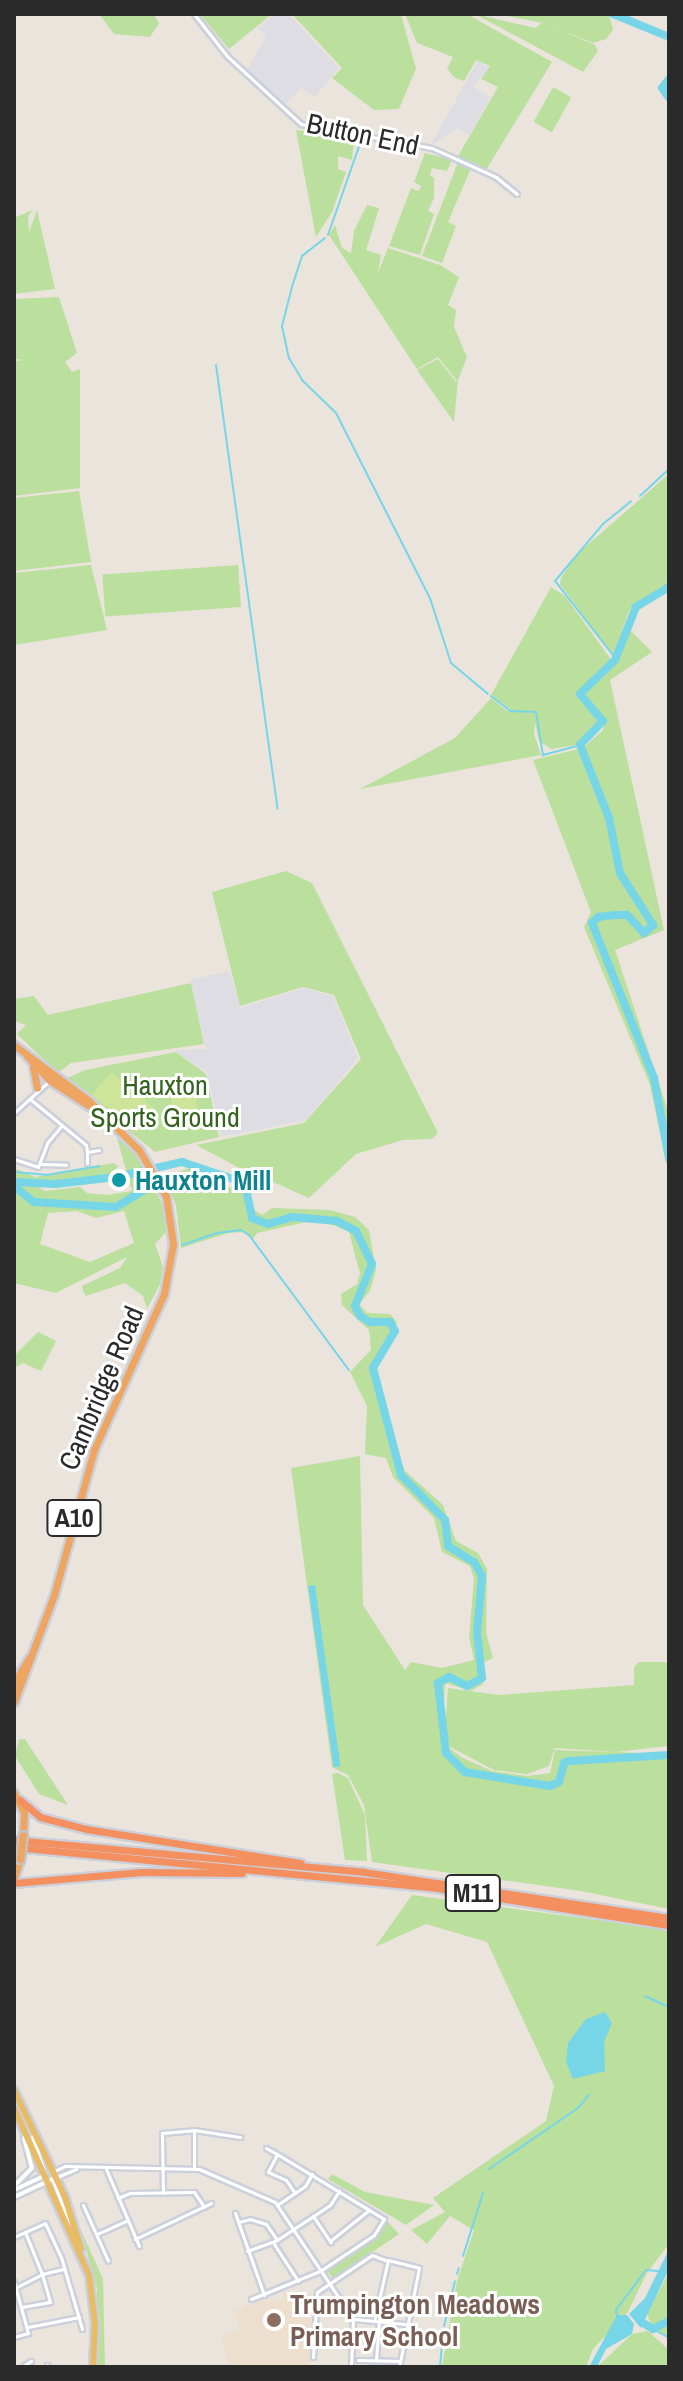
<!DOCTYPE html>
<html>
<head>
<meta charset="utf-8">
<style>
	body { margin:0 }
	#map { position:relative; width:683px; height:2381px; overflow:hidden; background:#ebe4dd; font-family:"Archivo Narrow",sans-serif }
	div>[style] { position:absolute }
	.industrial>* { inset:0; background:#dedde4 }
	.education>* { inset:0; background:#ecdfce }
	.green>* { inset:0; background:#bbdf9d; transform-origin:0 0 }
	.pitch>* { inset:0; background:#cee599; transform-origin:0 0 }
	.water>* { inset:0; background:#76d6e7; transform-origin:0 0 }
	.stream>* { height:2px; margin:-1px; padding:0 1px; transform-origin:1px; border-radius:1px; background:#76d6e7 }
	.river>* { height:8px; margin:-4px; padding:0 4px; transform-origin:4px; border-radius:4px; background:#76d6e7 }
	.roads { filter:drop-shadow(2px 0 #cbd0db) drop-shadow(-2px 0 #cbd0db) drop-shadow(0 2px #cbd0db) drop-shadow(0 -2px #cbd0db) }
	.pedestrian>* { height:3px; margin:-1.5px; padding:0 1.5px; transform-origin:1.5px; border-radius:1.5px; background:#fff }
	.minor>* { height:3px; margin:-1.5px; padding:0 1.5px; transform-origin:1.5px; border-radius:1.5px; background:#fff }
	.tertiary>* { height:4px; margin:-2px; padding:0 2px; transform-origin:2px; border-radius:2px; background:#fff }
	.primary>* { height:6px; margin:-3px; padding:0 3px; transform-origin:3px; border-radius:3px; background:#e8bb66 }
	.trunk>* { height:7px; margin:-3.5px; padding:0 3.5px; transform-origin:3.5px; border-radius:3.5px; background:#eea562 }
	.motorway>* { height:7px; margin:-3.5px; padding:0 3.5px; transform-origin:3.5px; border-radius:3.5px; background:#f48f5f }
	.bridges { filter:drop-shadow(2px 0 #c3c3c3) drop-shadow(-2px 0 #c3c3c3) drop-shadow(0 2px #c3c3c3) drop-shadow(0 -2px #c3c3c3) }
	.trunk-bridge>* { height:7px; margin:-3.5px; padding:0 3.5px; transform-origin:3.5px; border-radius:3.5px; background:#eea562 }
	.dots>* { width:22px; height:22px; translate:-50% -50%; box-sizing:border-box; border:4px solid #fff; border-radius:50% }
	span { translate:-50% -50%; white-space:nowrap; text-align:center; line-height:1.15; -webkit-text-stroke:6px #fff; paint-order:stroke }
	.shield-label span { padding:2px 6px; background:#fff; border:2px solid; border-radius:6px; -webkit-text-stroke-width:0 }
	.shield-label { font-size:26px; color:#2a2a2a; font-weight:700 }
	.street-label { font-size:28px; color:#2a2a2a }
	.park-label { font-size:28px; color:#34631f }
	.culture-label { font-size:28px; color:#0d838f; font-weight:700 }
	.left { translate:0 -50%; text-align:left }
	.education-label { font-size:28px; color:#785e54; font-weight:700 }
	.frame { position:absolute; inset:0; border:16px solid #2a2a2a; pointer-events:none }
</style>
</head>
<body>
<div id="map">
	<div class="industrial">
		<i style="clip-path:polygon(275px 14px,289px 14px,339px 68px,315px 97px,301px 88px,283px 107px,247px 70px,266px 36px,258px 28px)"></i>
		<i style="clip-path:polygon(478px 61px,489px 67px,473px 87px,491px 97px,470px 135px,457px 128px,430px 146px)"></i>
		<i style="clip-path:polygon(229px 971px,241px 1008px,304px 988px,333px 996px,358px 1058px,306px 1120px,221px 1137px,208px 1074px,174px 1050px,206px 1049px,190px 980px)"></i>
	</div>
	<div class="education">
		<i style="clip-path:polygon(283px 2292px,312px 2294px,310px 2367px,230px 2367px,221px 2337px,240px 2330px,234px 2311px,258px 2301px,281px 2301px)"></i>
	</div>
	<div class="green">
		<i style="clip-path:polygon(99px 14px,153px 14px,159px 23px,150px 37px,114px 34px)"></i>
		<i style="clip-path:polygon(200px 14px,272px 14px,229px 49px)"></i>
		<i style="clip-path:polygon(292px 14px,401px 14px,416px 69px,399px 109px,374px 110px,332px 78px,342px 68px)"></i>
		<i style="clip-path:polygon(405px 14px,467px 14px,552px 62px,486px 170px,457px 158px,498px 87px,481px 79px,490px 66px,476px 60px,464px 81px,455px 78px,447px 69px,453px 57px,417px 43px)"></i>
		<i style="clip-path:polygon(475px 14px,535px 28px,542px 23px,499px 14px,609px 14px,613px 30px,606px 39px,593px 43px,553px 27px,595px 45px,598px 51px,583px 72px)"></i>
		<i style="left:553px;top:87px;width:21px;height:40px;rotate:29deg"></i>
		<i style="clip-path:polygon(296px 130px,354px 138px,352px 160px,338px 156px,338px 169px,346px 172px,332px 212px,316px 237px)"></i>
		<i style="clip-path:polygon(425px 153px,452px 160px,447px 171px,432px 168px,430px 175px,434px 178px,434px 198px,428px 211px,434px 214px,420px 255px,389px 246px,411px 188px,419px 191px,421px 186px,414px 182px)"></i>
		<i style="clip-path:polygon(458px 162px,471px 168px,448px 222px,456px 226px,442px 263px,422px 256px)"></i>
		<i style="clip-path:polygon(367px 205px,379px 208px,361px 267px,366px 250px,381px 255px,378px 273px,388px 248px,440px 265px,459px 277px,448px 305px,456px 310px,454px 327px,467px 357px,458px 380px,454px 422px,417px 370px,438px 359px,456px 382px,457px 381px,438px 357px,417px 369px,329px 235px,335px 225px,342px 248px,351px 253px,354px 231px)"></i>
		<i style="clip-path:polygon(32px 210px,28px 217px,29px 232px,37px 210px,55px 289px,14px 294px,14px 218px)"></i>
		<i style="clip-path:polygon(59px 297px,77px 353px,65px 362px,72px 372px,80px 369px,80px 488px,14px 496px,14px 361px,24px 360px,14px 359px,14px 299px)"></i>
		<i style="clip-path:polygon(669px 474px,669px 584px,629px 611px,613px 656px,560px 584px,561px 578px,577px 554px)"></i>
		<i style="clip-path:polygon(79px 491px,91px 562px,14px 571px,14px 498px)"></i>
		<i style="clip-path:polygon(91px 565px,107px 630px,14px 645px,14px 573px)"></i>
		<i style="left:238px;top:565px;width:42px;height:136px;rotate:86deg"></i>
		<i style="clip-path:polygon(551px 587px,565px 596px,612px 661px,576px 693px,598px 717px,599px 725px,575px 745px,551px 749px,539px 741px,535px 723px,534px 734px,541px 755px,360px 789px,455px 738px,491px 698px,507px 711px,513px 711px,491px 695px)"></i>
		<i style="clip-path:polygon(630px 630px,652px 652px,610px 680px,664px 930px,615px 950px,667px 1108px,669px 1176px,650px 1085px,584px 927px,591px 912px,533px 760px,583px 748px,603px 730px,605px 719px,584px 693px,618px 658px)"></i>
		<i style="clip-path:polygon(286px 871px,312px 883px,438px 1133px,432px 1139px,403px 1140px,356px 1154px,309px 1198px,246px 1170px,245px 1183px,252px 1208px,262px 1215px,272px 1208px,330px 1210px,355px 1217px,369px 1230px,376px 1270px,370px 1291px,359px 1304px,367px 1313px,390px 1314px,397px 1322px,376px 1371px,404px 1470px,443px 1505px,456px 1541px,478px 1553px,487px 1569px,486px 1632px,493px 1658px,484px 1662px,483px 1684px,471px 1691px,445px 1683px,443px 1733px,450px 1749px,463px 1758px,492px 1771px,527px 1776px,550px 1773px,555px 1750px,669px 1754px,669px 1909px,581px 1891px,372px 1862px,364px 1805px,348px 1775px,332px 1767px,291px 1468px,360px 1456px,363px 1605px,405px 1670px,411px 1662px,442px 1668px,474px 1660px,469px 1637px,474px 1579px,470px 1566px,442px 1552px,434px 1518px,393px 1477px,386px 1458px,365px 1454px,367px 1406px,350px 1372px,371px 1350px,369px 1330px,342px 1305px,341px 1294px,357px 1284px,360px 1274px,349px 1232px,328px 1223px,306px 1222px,257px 1233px,253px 1239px,242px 1232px,228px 1233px,181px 1248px,176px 1206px,165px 1177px,189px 1168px,231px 1188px,245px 1171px,196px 1145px,304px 1123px,361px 1059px,334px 995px,303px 987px,240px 1006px,212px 892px)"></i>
		<i style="clip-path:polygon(191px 983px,204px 1044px,71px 1063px,58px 1073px,17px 1034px,26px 1025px,14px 1021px,14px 999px,34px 996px,48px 1015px)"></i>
		<i style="clip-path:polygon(176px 1052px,206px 1074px,219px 1137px,155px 1152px,65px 1079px,85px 1070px)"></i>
		<i style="clip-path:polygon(evenodd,117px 1138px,135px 1152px,166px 1211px,166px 1232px,155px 1244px,163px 1267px,160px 1284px,147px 1309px,143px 1296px,125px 1283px,86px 1296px,83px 1291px,82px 1286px,120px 1268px,127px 1257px,56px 1293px,14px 1283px,14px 1168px,35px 1177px,114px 1163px,118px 1166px,108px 1181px,38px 1187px,45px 1191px,80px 1187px,87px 1193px,107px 1195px,132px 1191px,117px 1138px,77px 1211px,96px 1218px,124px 1211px,134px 1243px,90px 1262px,40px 1244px,48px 1213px,77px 1211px)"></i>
		<i style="clip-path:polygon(38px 1332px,56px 1341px,41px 1371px,23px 1363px,14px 1368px,14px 1356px)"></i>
		<i style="clip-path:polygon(639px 1662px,669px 1662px,669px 1746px,615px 1752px,555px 1748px,549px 1766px,527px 1774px,494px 1770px,450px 1747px,445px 1733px,448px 1688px,499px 1695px,634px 1685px,634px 1667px)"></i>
		<i style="clip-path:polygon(19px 1739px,25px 1739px,68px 1805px,39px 1794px,15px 1756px)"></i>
		<i style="clip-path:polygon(338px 1773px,348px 1778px,365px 1815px,367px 1861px,345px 1860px,332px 1774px)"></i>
		<i style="clip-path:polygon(412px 1895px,669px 1930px,669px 2244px,647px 2273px,628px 2312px,593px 2349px,586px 2367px,442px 2367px,457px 2281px,474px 2230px,450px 2216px,427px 2244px,411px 2230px,445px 2212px,433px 2198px,546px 2121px,554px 2086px,487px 1942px,426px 1924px,375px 1947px)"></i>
		<i style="clip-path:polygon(332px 2174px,365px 2192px,434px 2205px,406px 2225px,328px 2179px)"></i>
		<i style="clip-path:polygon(385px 2219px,399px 2234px,333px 2279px,326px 2269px,375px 2236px)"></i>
		<i style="clip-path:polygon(80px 2228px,103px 2279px,105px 2367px,97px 2367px,97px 2289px)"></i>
		<i style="clip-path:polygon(669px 2272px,669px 2337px,652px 2327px,647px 2314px)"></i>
		<i style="clip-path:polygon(648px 2331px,669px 2350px,669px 2367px,597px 2367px,632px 2334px)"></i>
	</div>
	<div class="pitch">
		<i style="left:111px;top:1072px;width:59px;height:30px;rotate:40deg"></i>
		<i style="left:192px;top:1076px;width:46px;height:25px;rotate:80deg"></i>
	</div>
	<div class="water">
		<i style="left:315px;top:1585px;width:183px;height:7px;rotate:82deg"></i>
		<i style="clip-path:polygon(605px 2012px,612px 2023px,604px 2042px,605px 2071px,573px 2079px,566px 2062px,568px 2043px,586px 2019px)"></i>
		<i style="clip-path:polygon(669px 2249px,669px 2269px,641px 2328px,629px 2314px,645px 2298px)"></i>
		<i style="clip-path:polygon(617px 2315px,627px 2315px,634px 2324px,632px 2334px,606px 2349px,597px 2367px,589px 2367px)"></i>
	</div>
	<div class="stream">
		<i style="left:328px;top:235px;width:100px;rotate:-70.7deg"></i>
		<i style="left:325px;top:238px;width:29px;rotate:142deg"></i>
		<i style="left:302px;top:256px;width:28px;rotate:108deg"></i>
		<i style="left:293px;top:283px;width:44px;rotate:104.3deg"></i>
		<i style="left:282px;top:326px;width:33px;rotate:78deg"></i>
		<i style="left:289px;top:358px;width:26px;rotate:59deg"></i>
		<i style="left:302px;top:380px;width:47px;rotate:44.1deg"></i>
		<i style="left:336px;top:413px;width:208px;rotate:63.1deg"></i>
		<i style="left:430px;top:598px;width:68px;rotate:72.1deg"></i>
		<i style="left:451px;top:663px;width:48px;rotate:40deg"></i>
		<i style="left:216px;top:365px;width:448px;rotate:82.1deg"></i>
		<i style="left:640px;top:496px;width:40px;rotate:-43deg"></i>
		<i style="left:616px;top:659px;width:99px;rotate:-128deg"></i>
		<i style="left:555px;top:581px;width:75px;rotate:-49.9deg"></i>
		<i style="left:603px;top:524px;width:36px;rotate:-39deg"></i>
		<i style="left:491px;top:696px;width:24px;rotate:38deg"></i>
		<i style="left:510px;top:711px;width:26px;rotate:2deg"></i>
		<i style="left:536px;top:712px;width:44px;rotate:80.8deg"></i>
		<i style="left:543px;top:755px;width:38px;rotate:-15deg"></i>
		<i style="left:14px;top:1172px;width:32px;rotate:5deg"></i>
		<i style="left:46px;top:1175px;width:54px;rotate:-9.6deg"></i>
		<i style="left:182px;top:1245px;width:37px;rotate:-19deg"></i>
		<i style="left:217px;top:1233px;width:24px;rotate:-7deg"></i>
		<i style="left:241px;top:1230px;width:9px;rotate:32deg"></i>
		<i style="left:249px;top:1235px;width:168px;rotate:53.5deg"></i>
		<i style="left:645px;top:1996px;width:26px;rotate:25deg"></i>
		<i style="left:489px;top:2169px;width:108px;rotate:-34.4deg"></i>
		<i style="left:578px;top:2108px;width:17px;rotate:-50deg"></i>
		<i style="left:463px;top:2256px;width:66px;rotate:-72.4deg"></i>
		<i style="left:457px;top:2274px;width:6px;rotate:-72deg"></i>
		<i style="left:617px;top:2316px;width:6px;rotate:-99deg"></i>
		<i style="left:616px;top:2310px;width:50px;rotate:-53.1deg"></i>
		<i style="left:646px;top:2270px;width:12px;rotate:5deg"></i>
		<i style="left:444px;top:2326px;width:46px;rotate:-76.3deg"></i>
		<i style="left:653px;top:2329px;width:18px;rotate:29deg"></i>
		<i style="left:440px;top:2367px;width:35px;rotate:-85deg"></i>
	</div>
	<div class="river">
		<i style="left:613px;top:14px;width:61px;rotate:22.3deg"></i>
		<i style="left:669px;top:79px;width:11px;rotate:128deg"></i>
		<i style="left:662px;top:88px;width:12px;rotate:55deg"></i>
		<i style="left:669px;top:587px;width:39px;rotate:149deg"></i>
		<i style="left:636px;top:607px;width:57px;rotate:111.6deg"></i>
		<i style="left:615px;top:660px;width:49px;rotate:135.8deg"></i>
		<i style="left:580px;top:694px;width:35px;rotate:50deg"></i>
		<i style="left:603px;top:721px;width:33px;rotate:134deg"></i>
		<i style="left:580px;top:745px;width:79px;rotate:68.3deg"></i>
		<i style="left:609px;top:818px;width:56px;rotate:78.7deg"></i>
		<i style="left:620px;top:873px;width:62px;rotate:57.6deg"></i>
		<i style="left:653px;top:925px;width:12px;rotate:138deg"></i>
		<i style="left:644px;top:933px;width:25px;rotate:-133deg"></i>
		<i style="left:627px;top:915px;width:12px;rotate:180deg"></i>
		<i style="left:615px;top:915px;width:17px;rotate:173deg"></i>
		<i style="left:598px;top:917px;width:8px;rotate:135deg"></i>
		<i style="left:592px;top:923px;width:167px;rotate:68.2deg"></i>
		<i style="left:654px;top:1078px;width:82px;rotate:79.5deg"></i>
		<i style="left:14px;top:1182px;width:42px;rotate:2.7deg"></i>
		<i style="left:56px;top:1184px;width:60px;rotate:-6.7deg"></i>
		<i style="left:116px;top:1177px;width:68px;rotate:-12.8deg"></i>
		<i style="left:182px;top:1162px;width:57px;rotate:18.4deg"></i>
		<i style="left:236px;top:1180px;width:13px;rotate:42deg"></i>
		<i style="left:246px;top:1189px;width:30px;rotate:78deg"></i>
		<i style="left:252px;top:1218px;width:17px;rotate:21deg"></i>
		<i style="left:268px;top:1224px;width:25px;rotate:-16deg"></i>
		<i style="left:292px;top:1217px;width:45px;rotate:5.1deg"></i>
		<i style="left:337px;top:1221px;width:21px;rotate:28deg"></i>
		<i style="left:356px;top:1231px;width:37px;rotate:64deg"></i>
		<i style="left:372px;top:1264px;width:45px;rotate:112deg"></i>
		<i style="left:355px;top:1306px;width:11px;rotate:63deg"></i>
		<i style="left:360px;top:1316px;width:12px;rotate:31deg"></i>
		<i style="left:370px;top:1322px;width:20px"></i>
		<i style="left:390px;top:1322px;width:10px;rotate:61deg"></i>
		<i style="left:395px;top:1331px;width:43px;rotate:120.7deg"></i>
		<i style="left:373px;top:1368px;width:111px;rotate:75.3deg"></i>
		<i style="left:401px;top:1475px;width:63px;rotate:45.6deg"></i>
		<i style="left:445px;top:1520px;width:26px;rotate:83deg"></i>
		<i style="left:448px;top:1546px;width:31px;rotate:32deg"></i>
		<i style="left:474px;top:1562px;width:16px;rotate:60deg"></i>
		<i style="left:482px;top:1576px;width:56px;rotate:95.1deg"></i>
		<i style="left:477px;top:1632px;width:46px;rotate:83.8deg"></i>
		<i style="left:482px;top:1678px;width:17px;rotate:152deg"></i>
		<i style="left:467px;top:1686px;width:20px;rotate:-153deg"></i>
		<i style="left:449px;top:1677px;width:13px;rotate:151deg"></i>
		<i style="left:438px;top:1683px;width:70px;rotate:83.5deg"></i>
		<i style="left:446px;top:1753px;width:27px;rotate:45deg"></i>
		<i style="left:465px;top:1772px;width:86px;rotate:9.4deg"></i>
		<i style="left:550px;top:1786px;width:10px;rotate:-24deg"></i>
		<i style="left:559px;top:1782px;width:20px;rotate:-75deg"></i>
		<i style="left:564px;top:1763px;width:5px;rotate:-22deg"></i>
		<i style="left:569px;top:1761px;width:100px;rotate:-3.4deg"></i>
		<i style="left:14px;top:1186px;width:26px;rotate:39deg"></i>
		<i style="left:34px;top:1202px;width:82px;rotate:3.5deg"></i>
		<i style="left:116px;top:1207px;width:35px;rotate:-31deg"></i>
		<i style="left:146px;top:1189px;width:18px;rotate:-96deg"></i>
		<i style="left:640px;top:2321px;width:15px;rotate:32deg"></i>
		<i style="left:653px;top:2329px;width:18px;rotate:-27deg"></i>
	</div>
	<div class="roads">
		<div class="pedestrian">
			<i style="left:320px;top:2271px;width:65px;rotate:-33.7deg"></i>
			<i style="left:374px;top:2235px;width:19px;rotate:-58deg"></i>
			<i style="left:384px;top:2219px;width:17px;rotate:-149deg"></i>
		</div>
		<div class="minor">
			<i style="left:194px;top:14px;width:53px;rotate:51.8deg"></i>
			<i style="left:227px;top:56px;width:100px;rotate:42.6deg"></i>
			<i style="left:301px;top:124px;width:133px;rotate:10.4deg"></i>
			<i style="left:432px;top:148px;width:70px;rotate:24.4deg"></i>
			<i style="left:496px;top:177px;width:27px;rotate:39deg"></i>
			<i style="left:30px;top:1099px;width:72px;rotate:39.4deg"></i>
			<i style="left:86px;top:1145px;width:7px;rotate:82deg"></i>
			<i style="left:87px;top:1152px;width:12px;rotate:-9deg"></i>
			<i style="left:14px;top:1113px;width:47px;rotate:-42.4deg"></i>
			<i style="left:14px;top:1159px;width:25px;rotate:18deg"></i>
			<i style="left:38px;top:1167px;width:26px;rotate:-69deg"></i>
			<i style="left:47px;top:1143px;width:23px;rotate:-50deg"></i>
			<i style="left:87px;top:1163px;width:11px;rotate:-90deg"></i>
			<i style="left:41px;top:1164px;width:25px;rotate:2deg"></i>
			<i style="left:194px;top:2130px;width:47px;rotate:8.7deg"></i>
			<i style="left:266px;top:2148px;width:13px;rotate:29deg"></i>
			<i style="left:106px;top:2169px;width:84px;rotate:66.8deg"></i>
			<i style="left:54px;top:2171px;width:12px;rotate:-24deg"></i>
			<i style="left:65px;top:2166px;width:134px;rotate:1.3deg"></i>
			<i style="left:199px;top:2169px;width:83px;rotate:23.5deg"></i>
			<i style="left:275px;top:2202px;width:141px;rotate:56.3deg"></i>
			<i style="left:353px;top:2319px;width:48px;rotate:92.4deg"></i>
			<i style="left:57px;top:2177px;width:21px;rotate:-23deg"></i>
			<i style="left:52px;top:2178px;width:48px;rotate:69.3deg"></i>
			<i style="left:163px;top:2193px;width:60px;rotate:-91deg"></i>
			<i style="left:162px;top:2133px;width:32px;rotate:-5deg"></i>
			<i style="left:194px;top:2130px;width:39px;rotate:90deg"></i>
			<i style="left:295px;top:2193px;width:16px;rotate:-125deg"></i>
			<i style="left:286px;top:2180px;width:20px;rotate:-156deg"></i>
			<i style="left:268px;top:2172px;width:20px;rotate:-63deg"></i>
			<i style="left:277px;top:2154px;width:108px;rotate:31.3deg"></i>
			<i style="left:369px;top:2210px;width:50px;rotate:141.5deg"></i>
			<i style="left:118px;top:2198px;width:13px;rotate:-23deg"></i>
			<i style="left:130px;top:2193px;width:64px;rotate:-0.9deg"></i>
			<i style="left:194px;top:2192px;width:18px;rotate:56deg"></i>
			<i style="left:83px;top:2205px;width:61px;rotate:65.9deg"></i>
			<i style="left:277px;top:2205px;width:34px;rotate:-34deg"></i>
			<i style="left:305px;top:2186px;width:14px;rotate:-60deg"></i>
			<i style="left:235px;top:2213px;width:87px;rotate:70.5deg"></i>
			<i style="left:313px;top:2216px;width:32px;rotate:56deg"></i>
			<i style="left:239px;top:2222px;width:11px;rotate:-15deg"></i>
			<i style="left:250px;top:2219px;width:17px;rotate:17deg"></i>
			<i style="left:266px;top:2224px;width:19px;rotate:55deg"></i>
			<i style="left:25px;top:2232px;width:45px;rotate:68deg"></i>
			<i style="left:42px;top:2274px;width:23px;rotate:-13deg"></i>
			<i style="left:97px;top:2234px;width:32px;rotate:-24deg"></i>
			<i style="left:14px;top:2237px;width:34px;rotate:-24deg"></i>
			<i style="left:45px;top:2223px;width:38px;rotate:65deg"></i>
			<i style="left:61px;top:2257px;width:75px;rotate:73.7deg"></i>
			<i style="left:135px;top:2239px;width:84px;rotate:-25.3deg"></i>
			<i style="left:274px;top:2244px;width:44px;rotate:57deg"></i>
			<i style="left:247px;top:2251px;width:32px;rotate:-20deg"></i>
			<i style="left:277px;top:2240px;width:64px;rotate:-33.4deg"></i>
			<i style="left:330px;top:2205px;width:17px;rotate:-57deg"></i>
			<i style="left:14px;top:2282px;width:53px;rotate:74.6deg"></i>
			<i style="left:28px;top:2333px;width:15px;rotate:164deg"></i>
			<i style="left:17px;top:2287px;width:28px;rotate:-27deg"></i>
			<i style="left:42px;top:2274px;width:29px;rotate:74deg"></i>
			<i style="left:50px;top:2302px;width:27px;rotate:170deg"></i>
			<i style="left:251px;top:2299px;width:74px;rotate:-22.1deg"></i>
			<i style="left:375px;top:2318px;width:59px;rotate:-77.4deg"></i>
			<i style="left:388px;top:2260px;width:32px;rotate:14deg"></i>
			<i style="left:419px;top:2268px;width:101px;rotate:101.4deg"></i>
			<i style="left:354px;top:2319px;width:51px;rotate:5.6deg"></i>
			<i style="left:28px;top:2327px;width:52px;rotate:-11.1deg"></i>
			<i style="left:313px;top:2357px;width:65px;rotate:-86.5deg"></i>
			<i style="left:317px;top:2292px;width:66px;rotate:-33.9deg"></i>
			<i style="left:372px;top:2255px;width:14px;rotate:21deg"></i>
			<i style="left:358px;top:2360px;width:41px;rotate:1.4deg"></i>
			<i style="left:376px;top:2360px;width:40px;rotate:-85.7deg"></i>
			<i style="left:47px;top:2365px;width:2px;rotate:63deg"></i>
			<i style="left:22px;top:2367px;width:11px;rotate:-34deg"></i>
		</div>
		<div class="tertiary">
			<i style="left:33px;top:2137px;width:46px;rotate:72.3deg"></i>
			<i style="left:14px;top:2186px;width:25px;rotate:-45deg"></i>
			<i style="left:32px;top:2168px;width:31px;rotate:-105deg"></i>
			<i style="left:14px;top:2190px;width:33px;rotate:-25deg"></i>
			<i style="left:14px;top:2197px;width:47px;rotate:-24.9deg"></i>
		</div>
		<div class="primary">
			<i style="left:14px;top:2090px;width:119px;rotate:64.5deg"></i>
			<i style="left:65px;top:2197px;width:54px;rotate:72.9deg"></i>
			<i style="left:14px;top:2108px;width:183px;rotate:65.8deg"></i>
			<i style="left:89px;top:2275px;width:49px;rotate:83deg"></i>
			<i style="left:95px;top:2324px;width:43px;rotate:92.7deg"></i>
		</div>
		<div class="trunk">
			<i style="left:14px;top:1045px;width:94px;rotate:36.7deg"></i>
			<i style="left:89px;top:1101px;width:70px;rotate:44.4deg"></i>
			<i style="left:139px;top:1150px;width:53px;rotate:59.6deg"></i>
			<i style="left:166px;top:1196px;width:49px;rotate:81.7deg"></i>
			<i style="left:173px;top:1244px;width:51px;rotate:100.2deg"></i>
			<i style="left:164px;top:1294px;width:171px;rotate:114.2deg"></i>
			<i style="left:94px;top:1450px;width:150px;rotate:105.4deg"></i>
			<i style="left:54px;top:1595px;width:114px;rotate:110.5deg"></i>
			<i style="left:27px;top:1056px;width:33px;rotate:47deg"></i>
			<i style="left:49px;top:1080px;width:54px;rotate:32.8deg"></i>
			<i style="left:33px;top:1067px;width:21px;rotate:79deg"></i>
			<i style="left:14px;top:1683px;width:29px;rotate:-59deg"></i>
			<i style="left:14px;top:1793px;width:22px;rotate:63deg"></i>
			<i style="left:24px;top:1813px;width:22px;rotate:93deg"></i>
			<i style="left:14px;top:1878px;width:20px;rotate:-72deg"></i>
		</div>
		<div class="motorway">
			<i style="left:20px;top:1800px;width:26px;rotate:40deg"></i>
			<i style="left:40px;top:1817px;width:48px;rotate:14.6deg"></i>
			<i style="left:86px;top:1829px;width:217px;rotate:9deg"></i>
			<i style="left:14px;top:1840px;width:351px;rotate:5.2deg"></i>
			<i style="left:364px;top:1872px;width:308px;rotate:8.6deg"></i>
			<i style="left:14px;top:1847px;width:419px;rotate:5.5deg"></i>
			<i style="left:431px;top:1887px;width:241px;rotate:9.1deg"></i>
			<i style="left:14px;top:1883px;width:128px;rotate:-4.9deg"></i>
			<i style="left:142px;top:1872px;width:100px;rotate:0.6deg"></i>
		</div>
	</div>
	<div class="bridges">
		<div class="trunk-bridge">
			<i style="left:20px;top:1859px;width:24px;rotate:-83deg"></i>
		</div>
	</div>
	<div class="dots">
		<i style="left:119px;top:1180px;background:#0f9aa8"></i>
		<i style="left:274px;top:2320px;background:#8d6e63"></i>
	</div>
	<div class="shield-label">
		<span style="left:74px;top:1518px">A10</span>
		<span style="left:473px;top:1893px">M11</span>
	</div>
	<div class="street-label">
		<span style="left:363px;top:134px;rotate:12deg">Button End</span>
		<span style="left:101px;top:1388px;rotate:-67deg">Cambridge Road</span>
	</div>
	<div class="park-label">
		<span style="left:165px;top:1101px">Hauxton<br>Sports Ground</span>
	</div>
	<div class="culture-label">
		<span class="left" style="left:135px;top:1180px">Hauxton Mill</span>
	</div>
	<div class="education-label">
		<span class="left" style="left:290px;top:2320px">Trumpington Meadows<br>Primary School</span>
	</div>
	<div class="frame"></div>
</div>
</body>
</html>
